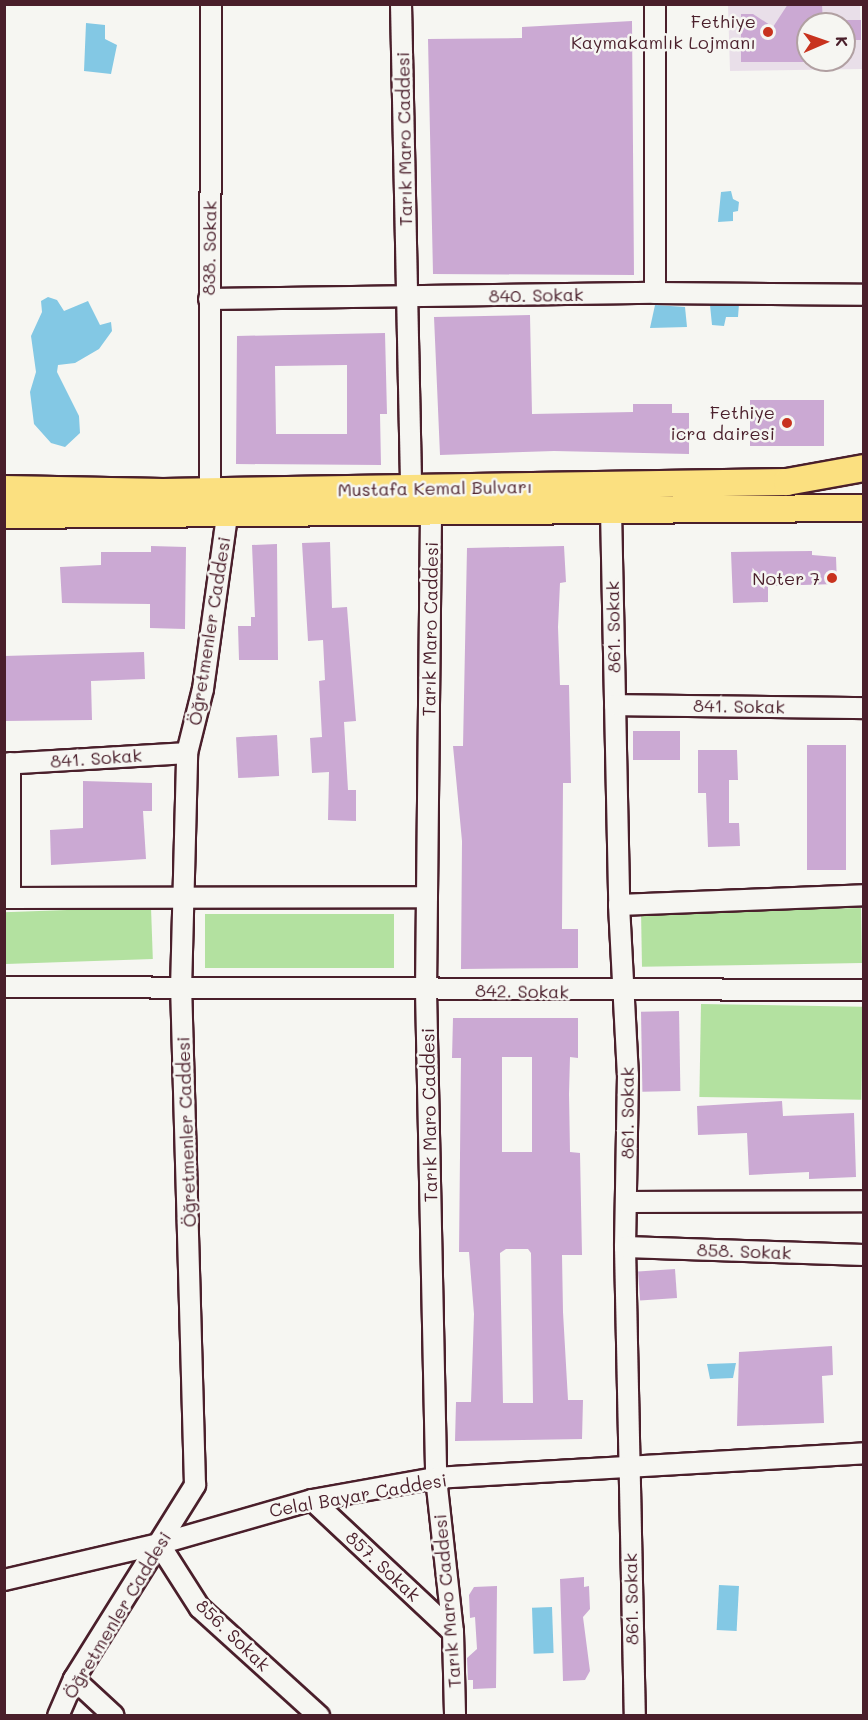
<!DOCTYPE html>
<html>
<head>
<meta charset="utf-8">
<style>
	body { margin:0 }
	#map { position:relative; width:868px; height:1720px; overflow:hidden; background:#f6f6f2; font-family:Mali,sans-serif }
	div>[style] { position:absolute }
	.built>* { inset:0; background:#e9dfe9 }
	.green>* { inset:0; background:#b3e1a0; transform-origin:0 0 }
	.water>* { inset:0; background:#83c8e4; transform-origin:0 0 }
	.building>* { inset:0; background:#cba9d3; transform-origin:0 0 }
	.roads { filter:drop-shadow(2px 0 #4a1f2b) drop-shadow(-2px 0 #4a1f2b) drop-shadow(0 2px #4a1f2b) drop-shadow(0 -2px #4a1f2b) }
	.minor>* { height:20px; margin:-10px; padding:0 10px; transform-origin:10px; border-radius:10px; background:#f6f6f2 }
	.major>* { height:26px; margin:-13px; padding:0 13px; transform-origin:13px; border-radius:13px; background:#fbe080 }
	.dots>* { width:16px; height:16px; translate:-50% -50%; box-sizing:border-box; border:3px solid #f6f6f2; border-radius:50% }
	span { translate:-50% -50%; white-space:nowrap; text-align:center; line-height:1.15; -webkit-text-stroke:5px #f6f6f2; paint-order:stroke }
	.poi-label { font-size:18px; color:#4a1f2b }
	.right { translate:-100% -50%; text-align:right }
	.street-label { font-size:18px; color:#4a1f2b }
	.frame { position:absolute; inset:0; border:6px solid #4a1f2b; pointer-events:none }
	.north { position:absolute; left:796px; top:12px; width:60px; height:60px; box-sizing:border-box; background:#f6f6f2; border:2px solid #b1a0a2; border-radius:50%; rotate:88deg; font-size:16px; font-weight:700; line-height:24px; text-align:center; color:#4a1f2b }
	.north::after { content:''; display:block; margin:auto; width:21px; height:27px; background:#c8321e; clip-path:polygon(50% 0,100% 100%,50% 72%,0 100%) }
</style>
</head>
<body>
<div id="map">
	<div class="built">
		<i style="clip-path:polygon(evenodd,728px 5px,860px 5px,862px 69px,730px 71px,728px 5px,808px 24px,844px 24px,844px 60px,808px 60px,808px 24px)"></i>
	</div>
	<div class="green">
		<i style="left:151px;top:907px;width:52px;height:147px;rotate:88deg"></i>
		<i style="left:861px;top:908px;width:55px;height:220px;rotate:89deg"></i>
		<i style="left:205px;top:914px;width:189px;height:54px"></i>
		<i style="left:701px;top:1004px;width:162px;height:93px;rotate:1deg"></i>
	</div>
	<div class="water">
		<i style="clip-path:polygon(86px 23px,105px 25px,105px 39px,117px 45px,111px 74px,84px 71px)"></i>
		<i style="clip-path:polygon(731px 191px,733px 199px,739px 202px,738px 211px,733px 212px,733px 221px,718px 222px,721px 192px)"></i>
		<i style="clip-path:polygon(48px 297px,57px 300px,64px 311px,88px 301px,100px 325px,111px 322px,112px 331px,99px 349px,75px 363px,58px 365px,57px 372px,79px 416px,80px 433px,65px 447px,51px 443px,34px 424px,30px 392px,36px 372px,31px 336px,42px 312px,41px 301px)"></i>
		<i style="clip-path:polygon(739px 304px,738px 317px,726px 317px,724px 326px,712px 325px,710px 305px)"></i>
		<i style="clip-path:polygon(655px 305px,685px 307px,687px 327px,650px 328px)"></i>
		<i style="clip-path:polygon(736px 1363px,733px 1378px,710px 1379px,707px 1364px)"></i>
		<i style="left:719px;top:1585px;width:20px;height:45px;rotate:3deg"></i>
		<i style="left:552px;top:1607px;width:46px;height:20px;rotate:88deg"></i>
	</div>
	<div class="building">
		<i style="clip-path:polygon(788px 4px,822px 4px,823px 24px,808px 24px,808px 62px,741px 62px,741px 14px,753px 14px,773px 27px)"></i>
		<i style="left:861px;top:20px;width:20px;height:17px;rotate:90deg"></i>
		<i style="clip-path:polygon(632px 21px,634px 275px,433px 274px,428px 39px,522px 38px,522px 27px)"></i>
		<i style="clip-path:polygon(530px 315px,532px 414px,633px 412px,633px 404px,672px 404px,672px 413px,689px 413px,689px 454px,554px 451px,440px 455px,434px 317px)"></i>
		<i style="clip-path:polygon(evenodd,385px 333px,387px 414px,380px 414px,381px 465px,236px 464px,237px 336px,385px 333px,347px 365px,347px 434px,276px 434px,275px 366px,347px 365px)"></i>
		<i style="left:824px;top:400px;width:46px;height:74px;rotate:90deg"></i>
		<i style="clip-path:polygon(330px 542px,332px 608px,347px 607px,356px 721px,344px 722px,348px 790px,356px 790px,356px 821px,328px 820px,329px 772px,312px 773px,310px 738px,322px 737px,319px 681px,325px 680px,323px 640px,308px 641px,302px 543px)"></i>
		<i style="clip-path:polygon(277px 544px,278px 660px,239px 660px,238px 626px,251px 626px,251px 617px,255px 617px,252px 545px)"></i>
		<i style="clip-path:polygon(151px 546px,186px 547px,185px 629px,150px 628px,150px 604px,62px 603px,60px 567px,101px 565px,101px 552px,151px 552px)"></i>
		<i style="clip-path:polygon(564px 546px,566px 582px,560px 583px,558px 627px,560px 685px,569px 685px,571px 783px,563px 783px,562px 929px,578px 929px,578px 968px,461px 969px,462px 841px,453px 746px,463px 746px,467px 548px)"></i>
		<i style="clip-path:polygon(812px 551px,812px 555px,836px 557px,837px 584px,768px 586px,768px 602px,733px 603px,731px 552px)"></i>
		<i style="clip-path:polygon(144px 652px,145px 679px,91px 681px,92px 720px,4px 721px,4px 656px)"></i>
		<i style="left:633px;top:731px;width:47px;height:29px"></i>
		<i style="left:277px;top:735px;width:41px;height:41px;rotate:87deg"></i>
		<i style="left:807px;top:745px;width:39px;height:125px"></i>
		<i style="clip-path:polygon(698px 750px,737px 750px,738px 780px,729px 780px,729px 823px,739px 823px,740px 846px,708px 847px,706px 793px,698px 793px)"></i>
		<i style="clip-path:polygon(83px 781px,152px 783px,152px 811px,143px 811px,146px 859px,51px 865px,50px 830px,83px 828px)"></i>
		<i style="left:679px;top:1011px;width:80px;height:38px;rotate:89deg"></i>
		<i style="clip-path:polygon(evenodd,453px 1018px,578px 1018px,578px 1058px,570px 1057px,569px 1094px,570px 1152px,580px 1153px,582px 1255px,562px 1255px,563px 1312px,568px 1400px,583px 1400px,582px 1439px,455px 1441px,456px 1402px,471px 1402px,474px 1314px,469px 1252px,459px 1252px,461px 1058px,452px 1058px,453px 1018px,502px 1057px,532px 1057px,532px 1152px,502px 1152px,502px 1057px,453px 1018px,506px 1249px,528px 1249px,531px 1253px,533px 1403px,503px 1403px,500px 1253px,506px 1249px)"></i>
		<i style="clip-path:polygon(782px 1101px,783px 1116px,854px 1113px,856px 1177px,809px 1179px,809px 1172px,749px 1175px,747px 1133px,698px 1135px,697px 1106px)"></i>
		<i style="left:675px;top:1269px;width:29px;height:37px;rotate:86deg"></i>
		<i style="clip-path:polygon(832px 1346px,833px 1375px,822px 1376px,824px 1423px,737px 1426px,739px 1352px)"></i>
		<i style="clip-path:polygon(584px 1577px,584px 1587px,589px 1586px,590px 1609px,583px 1617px,590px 1671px,585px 1680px,563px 1681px,560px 1579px)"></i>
		<i style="clip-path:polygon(497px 1586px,496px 1688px,473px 1689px,473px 1680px,468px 1680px,467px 1658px,477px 1649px,475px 1617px,470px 1618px,469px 1595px,474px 1587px)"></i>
	</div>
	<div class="roads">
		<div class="minor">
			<i style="left:401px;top:4px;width:485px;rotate:88.8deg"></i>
			<i style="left:655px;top:293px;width:289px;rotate:-90deg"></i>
			<i style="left:209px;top:299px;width:446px;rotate:-0.8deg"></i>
			<i style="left:655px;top:293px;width:209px;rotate:0.5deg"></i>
			<i style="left:210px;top:491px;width:487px;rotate:-89.9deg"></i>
			<i style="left:611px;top:510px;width:395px;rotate:88.8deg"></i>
			<i style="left:619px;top:905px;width:170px;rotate:87deg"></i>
			<i style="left:628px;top:1075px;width:172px;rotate:91deg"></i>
			<i style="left:625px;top:1247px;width:469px;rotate:88.8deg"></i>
			<i style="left:431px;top:514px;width:476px;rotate:90.6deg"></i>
			<i style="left:426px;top:990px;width:488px;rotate:88.8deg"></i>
			<i style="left:436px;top:1478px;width:155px;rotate:83.7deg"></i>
			<i style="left:453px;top:1632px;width:84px;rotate:88.6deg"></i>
			<i style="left:615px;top:705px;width:249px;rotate:0.7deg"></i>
			<i style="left:4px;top:764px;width:183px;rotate:-3.4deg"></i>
			<i style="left:4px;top:898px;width:423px;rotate:-0.1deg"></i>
			<i style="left:10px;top:898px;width:135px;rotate:-90deg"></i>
			<i style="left:619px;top:905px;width:245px;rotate:-2.3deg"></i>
			<i style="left:4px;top:987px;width:860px;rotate:0.2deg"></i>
			<i style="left:626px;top:1202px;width:238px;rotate:-0.2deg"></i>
			<i style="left:625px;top:1247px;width:239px;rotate:1.9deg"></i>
			<i style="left:312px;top:1500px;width:193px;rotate:43.1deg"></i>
			<i style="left:159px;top:1544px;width:76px;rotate:57.4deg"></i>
			<i style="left:200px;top:1608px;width:161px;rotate:42.2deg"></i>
			<i style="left:4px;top:1580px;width:159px;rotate:-13.1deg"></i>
			<i style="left:159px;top:1544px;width:159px;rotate:-16deg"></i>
			<i style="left:312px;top:1500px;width:126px;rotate:-10.1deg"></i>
			<i style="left:436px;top:1478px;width:429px;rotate:-3.3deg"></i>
			<i style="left:74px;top:1679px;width:54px;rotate:42.8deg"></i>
			<i style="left:58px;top:1716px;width:40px;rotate:-66.6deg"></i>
			<i style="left:74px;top:1679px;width:229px;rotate:-58deg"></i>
			<i style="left:195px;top:1485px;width:495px;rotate:-91.6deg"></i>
			<i style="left:181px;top:990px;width:237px;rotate:-88.5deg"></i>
			<i style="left:187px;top:753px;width:66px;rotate:-76deg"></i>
			<i style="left:203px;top:689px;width:176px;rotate:-82.1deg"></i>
		</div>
		<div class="major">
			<i style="left:4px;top:489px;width:159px;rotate:1.1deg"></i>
			<i style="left:163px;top:492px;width:624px;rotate:-0.92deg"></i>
			<i style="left:787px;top:482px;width:78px;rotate:-10.3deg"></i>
			<i style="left:4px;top:515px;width:860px;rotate:-0.47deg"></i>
		</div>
	</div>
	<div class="dots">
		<i style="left:768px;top:32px;background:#c8321e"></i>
		<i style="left:787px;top:423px;background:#c8321e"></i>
		<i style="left:832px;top:578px;background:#c8321e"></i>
	</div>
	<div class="poi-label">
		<span class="right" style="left:756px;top:32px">Fethiye<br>Kaymakamlık Lojmanı</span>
		<span class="right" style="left:775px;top:423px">Fethiye<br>icra dairesi</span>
		<span class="right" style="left:820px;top:578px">Noter 7</span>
	</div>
	<div class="street-label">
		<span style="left:404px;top:139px;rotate:-91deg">Tarık Maro Caddesi</span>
		<span style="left:209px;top:248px;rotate:-89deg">838. Sokak</span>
		<span style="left:536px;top:295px;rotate:-1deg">840. Sokak</span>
		<span style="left:435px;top:488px;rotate:-1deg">Mustafa Kemal Bulvarı</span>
		<span style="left:613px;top:627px;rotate:-91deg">861. Sokak</span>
		<span style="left:430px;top:629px;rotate:-89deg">Tarık Maro Caddesi</span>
		<span style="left:209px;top:631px;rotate:-81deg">Öğretmenler Caddesi</span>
		<span style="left:739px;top:706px;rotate:1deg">841. Sokak</span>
		<span style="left:96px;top:758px;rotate:-4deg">841. Sokak</span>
		<span style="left:522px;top:991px;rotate:1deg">842. Sokak</span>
		<span style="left:627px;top:1113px;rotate:-90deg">861. Sokak</span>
		<span style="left:429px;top:1115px;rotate:-91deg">Tarık Maro Caddesi</span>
		<span style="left:186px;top:1132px;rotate:-92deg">Öğretmenler Caddesi</span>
		<span style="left:744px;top:1251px;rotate:2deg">858. Sokak</span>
		<span style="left:358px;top:1495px;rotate:-10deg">Celal Bayar Caddesi</span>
		<span style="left:383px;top:1566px;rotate:43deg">857. Sokak</span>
		<span style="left:631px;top:1599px;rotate:-91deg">861. Sokak</span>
		<span style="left:447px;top:1601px;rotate:-95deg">Tarık Maro Caddesi</span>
		<span style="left:117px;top:1615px;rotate:-59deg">Öğretmenler Caddesi</span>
		<span style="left:233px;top:1635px;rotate:44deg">856. Sokak</span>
	</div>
	<div class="frame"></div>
	<div class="north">K</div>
</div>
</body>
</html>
